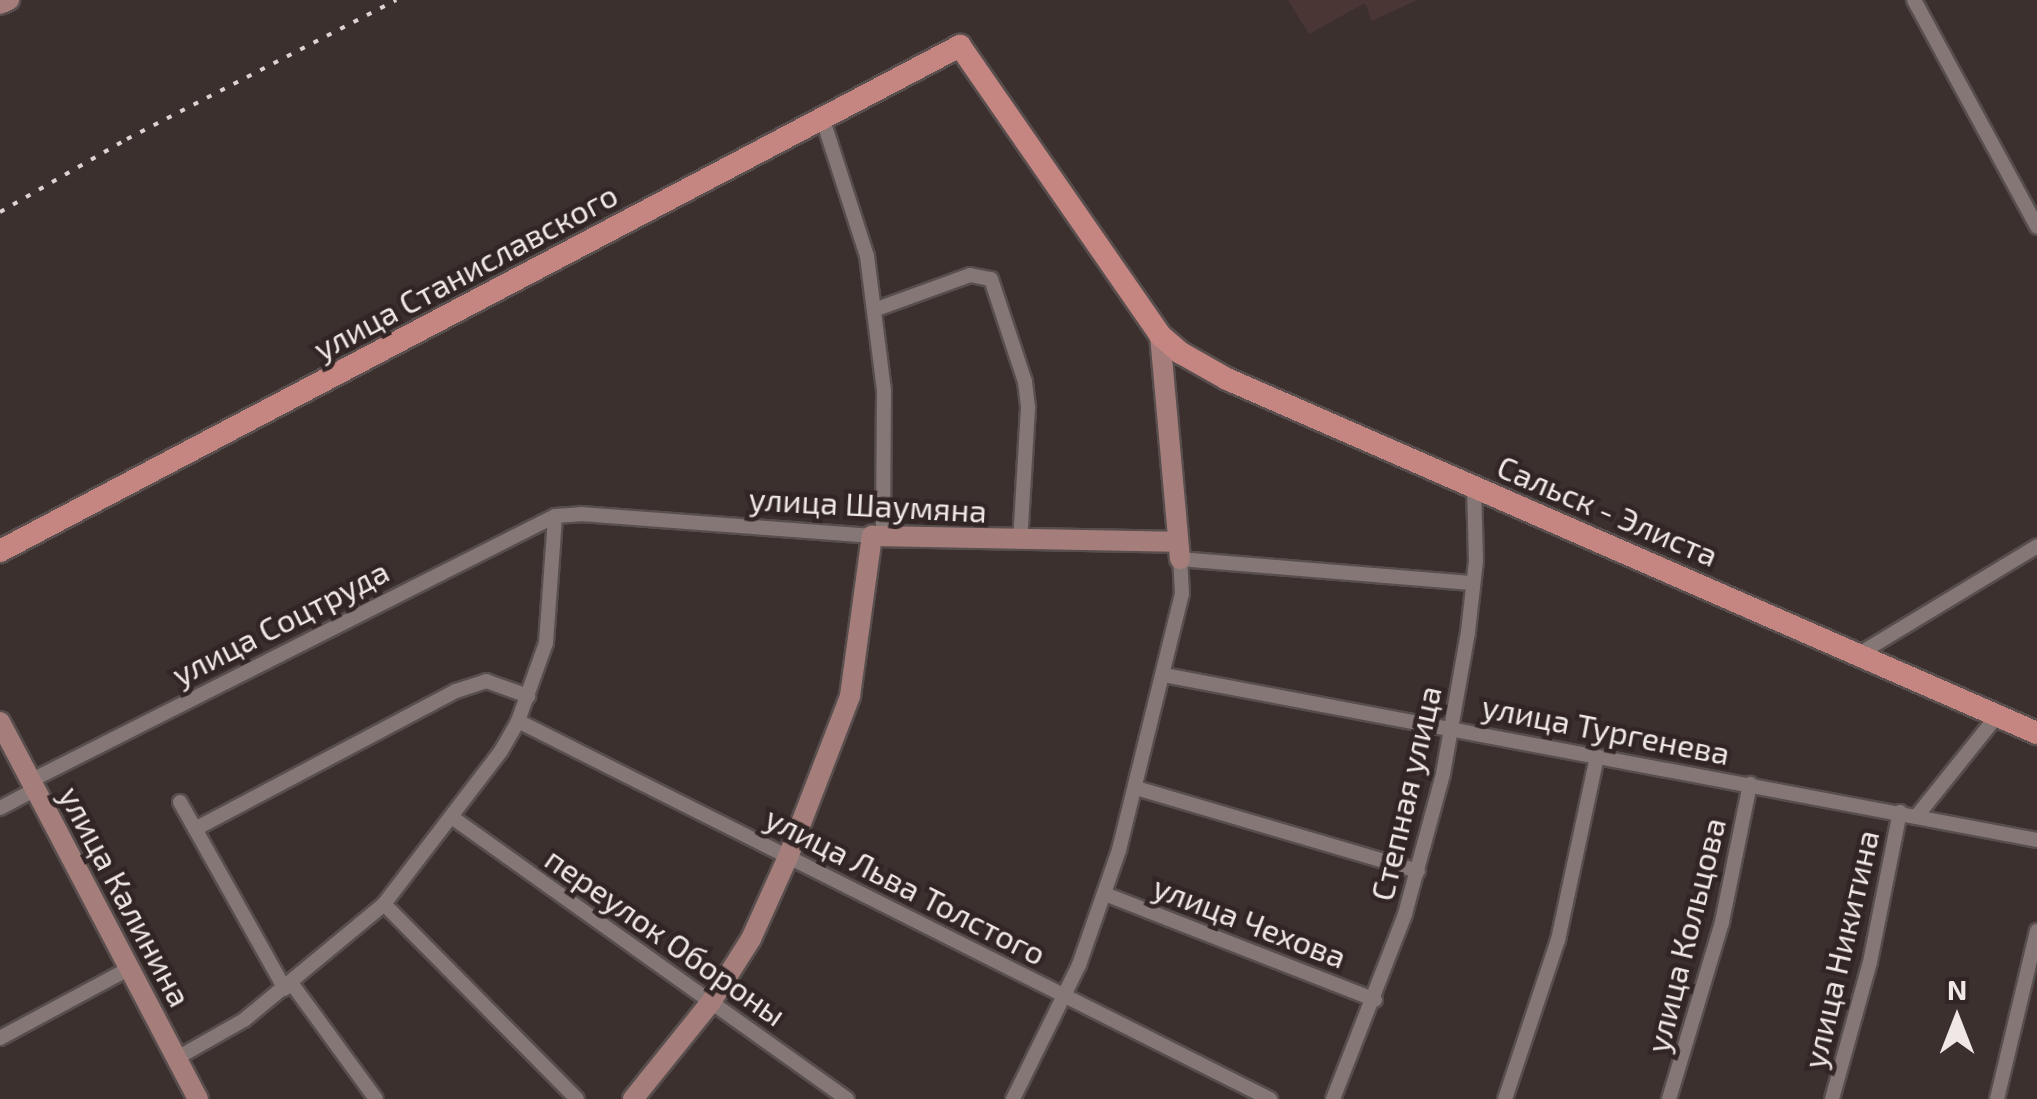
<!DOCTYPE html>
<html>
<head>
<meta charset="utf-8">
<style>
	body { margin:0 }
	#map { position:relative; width:2037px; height:1099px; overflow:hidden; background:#3c302f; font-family:"Exo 2",sans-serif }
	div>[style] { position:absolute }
	.built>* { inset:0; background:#4a3735 }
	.roads { filter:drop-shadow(2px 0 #574e4d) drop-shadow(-2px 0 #574e4d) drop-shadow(0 2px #574e4d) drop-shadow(0 -2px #574e4d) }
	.street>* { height:14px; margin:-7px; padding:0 7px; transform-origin:7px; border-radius:7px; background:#847776 }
	.secondary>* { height:20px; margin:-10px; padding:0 10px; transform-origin:10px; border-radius:10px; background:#a57e7b }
	.primary>* { height:22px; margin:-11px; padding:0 11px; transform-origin:11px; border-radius:11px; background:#c58581 }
	.rail>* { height:4px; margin-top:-2px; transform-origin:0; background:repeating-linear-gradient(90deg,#ddd5d4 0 5px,transparent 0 15px) }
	span { translate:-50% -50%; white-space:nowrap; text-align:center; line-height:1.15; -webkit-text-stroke:9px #312625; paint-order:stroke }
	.street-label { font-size:32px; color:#efe8e7 }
	.north { position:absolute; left:1907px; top:969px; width:100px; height:100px; -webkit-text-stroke:8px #312625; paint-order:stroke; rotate:0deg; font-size:28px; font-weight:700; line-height:40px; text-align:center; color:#efe8e7 }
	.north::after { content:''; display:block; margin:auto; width:35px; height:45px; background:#efe8e7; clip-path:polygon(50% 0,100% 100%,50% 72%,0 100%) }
</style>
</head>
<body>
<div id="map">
	<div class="built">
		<i style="clip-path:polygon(1288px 0,1417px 0,1372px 21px,1365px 3px,1309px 34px)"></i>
	</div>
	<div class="roads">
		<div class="street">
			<i style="left:1914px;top:0;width:258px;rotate:61.5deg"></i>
			<i style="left:823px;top:120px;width:143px;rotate:72.1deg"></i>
			<i style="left:867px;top:256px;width:136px;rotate:82.8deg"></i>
			<i style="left:884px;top:391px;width:146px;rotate:90.4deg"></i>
			<i style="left:874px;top:310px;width:102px;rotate:-20deg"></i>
			<i style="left:970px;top:275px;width:21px;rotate:11deg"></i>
			<i style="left:991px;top:279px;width:108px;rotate:71.7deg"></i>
			<i style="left:1025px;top:382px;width:26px;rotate:83deg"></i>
			<i style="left:1028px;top:408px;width:134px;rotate:93.4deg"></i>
			<i style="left:1859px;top:654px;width:208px;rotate:-31.2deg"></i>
			<i style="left:1164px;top:675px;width:888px;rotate:10.7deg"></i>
			<i style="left:518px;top:721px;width:842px;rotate:26.69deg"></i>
			<i style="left:32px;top:780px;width:586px;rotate:-26.78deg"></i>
			<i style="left:555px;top:516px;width:26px;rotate:-4deg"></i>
			<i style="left:581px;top:514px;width:292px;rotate:4.3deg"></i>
			<i style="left:1136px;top:788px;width:294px;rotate:16.4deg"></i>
			<i style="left:180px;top:802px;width:214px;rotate:60.7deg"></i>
			<i style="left:0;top:808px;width:41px;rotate:-27.8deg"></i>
			<i style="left:1916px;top:817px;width:129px;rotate:-51.3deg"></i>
			<i style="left:453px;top:818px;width:484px;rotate:35.5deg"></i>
			<i style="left:195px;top:829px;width:295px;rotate:-27.9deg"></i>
			<i style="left:456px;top:691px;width:32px;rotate:-18deg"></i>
			<i style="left:486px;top:681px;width:45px;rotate:19.7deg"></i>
			<i style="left:1105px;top:894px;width:290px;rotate:21.4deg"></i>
			<i style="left:384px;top:904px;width:274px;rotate:45.3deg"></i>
			<i style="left:292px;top:984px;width:142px;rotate:53.9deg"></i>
			<i style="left:0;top:1038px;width:148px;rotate:-28.3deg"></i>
			<i style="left:177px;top:1058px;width:77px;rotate:-29.6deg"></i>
			<i style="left:244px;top:1020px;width:182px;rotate:-39.6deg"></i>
			<i style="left:384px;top:904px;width:193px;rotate:-52.6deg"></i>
			<i style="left:501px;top:751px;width:34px;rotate:-60deg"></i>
			<i style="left:518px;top:721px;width:83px;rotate:-70.3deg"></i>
			<i style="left:546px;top:643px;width:127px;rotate:-85.9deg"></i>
			<i style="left:1013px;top:1099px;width:149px;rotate:-63.8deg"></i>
			<i style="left:1079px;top:965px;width:122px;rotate:-70.8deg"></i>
			<i style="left:1119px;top:850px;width:264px;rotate:-76.2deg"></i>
			<i style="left:1182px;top:594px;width:35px;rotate:-93deg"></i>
			<i style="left:1180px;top:559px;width:294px;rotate:4.7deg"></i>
			<i style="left:1333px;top:1099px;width:199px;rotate:-68.7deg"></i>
			<i style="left:1405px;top:914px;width:145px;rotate:-74.8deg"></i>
			<i style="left:1443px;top:774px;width:144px;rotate:-80deg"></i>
			<i style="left:1468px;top:632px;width:71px;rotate:-83.6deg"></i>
			<i style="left:1476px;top:561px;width:74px;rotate:-91.5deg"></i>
			<i style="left:1505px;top:1099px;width:168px;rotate:-71.6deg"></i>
			<i style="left:1558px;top:940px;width:188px;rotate:-78deg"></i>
			<i style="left:1669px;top:1099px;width:185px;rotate:-73.3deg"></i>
			<i style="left:1722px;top:922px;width:141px;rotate:-78.5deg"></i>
			<i style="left:1832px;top:1099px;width:142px;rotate:-74.5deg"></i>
			<i style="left:1870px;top:962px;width:153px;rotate:-78.7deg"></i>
			<i style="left:1997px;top:1099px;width:173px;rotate:-76.6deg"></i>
		</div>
		<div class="secondary">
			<i style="left:0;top:4px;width:10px;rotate:-24deg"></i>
			<i style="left:1160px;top:335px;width:225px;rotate:84.9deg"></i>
			<i style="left:0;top:722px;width:426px;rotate:62.3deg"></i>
			<i style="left:633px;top:1099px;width:124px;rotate:-51.2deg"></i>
			<i style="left:711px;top:1002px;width:75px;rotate:-57.6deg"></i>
			<i style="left:751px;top:939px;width:90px;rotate:-65.7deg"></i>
			<i style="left:788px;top:857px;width:173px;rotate:-68.9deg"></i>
			<i style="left:850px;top:696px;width:162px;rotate:-82.2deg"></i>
			<i style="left:872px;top:536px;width:305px;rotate:1.1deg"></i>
		</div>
		<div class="primary">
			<i style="left:0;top:551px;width:1085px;rotate:-27.75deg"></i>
			<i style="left:960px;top:46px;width:351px;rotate:55.3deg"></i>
			<i style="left:1160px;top:335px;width:28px;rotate:41deg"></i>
			<i style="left:1181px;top:353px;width:53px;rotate:29.5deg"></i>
			<i style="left:1227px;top:379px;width:884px;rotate:23.61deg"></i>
		</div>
	</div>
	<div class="rail">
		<i style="left:0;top:212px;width:146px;rotate:-29.9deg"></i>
		<i style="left:127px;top:139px;width:303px;rotate:-27.3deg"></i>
	</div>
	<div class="street-label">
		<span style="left:465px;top:271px;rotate:-28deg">улица Станиславского</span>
		<span style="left:868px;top:504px;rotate:3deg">улица Шаумяна</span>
		<span style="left:1608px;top:510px;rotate:23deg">Сальск - Элиста</span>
		<span style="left:280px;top:622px;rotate:-27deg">улица Соцтруда</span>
		<span style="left:1606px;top:729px;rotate:11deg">улица Тургенева</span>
		<span style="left:1405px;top:793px;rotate:-77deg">Степная улица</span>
		<span style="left:906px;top:885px;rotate:27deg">улица Льва Толстого</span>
		<span style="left:126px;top:896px;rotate:62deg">улица Калинина</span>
		<span style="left:1250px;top:921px;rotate:21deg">улица Чехова</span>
		<span style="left:1685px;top:935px;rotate:-76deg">улица Кольцова</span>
		<span style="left:666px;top:936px;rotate:35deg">переулок Обороны</span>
		<span style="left:1840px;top:949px;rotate:-77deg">улица Никитина</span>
	</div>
	<div class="north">N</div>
</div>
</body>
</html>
